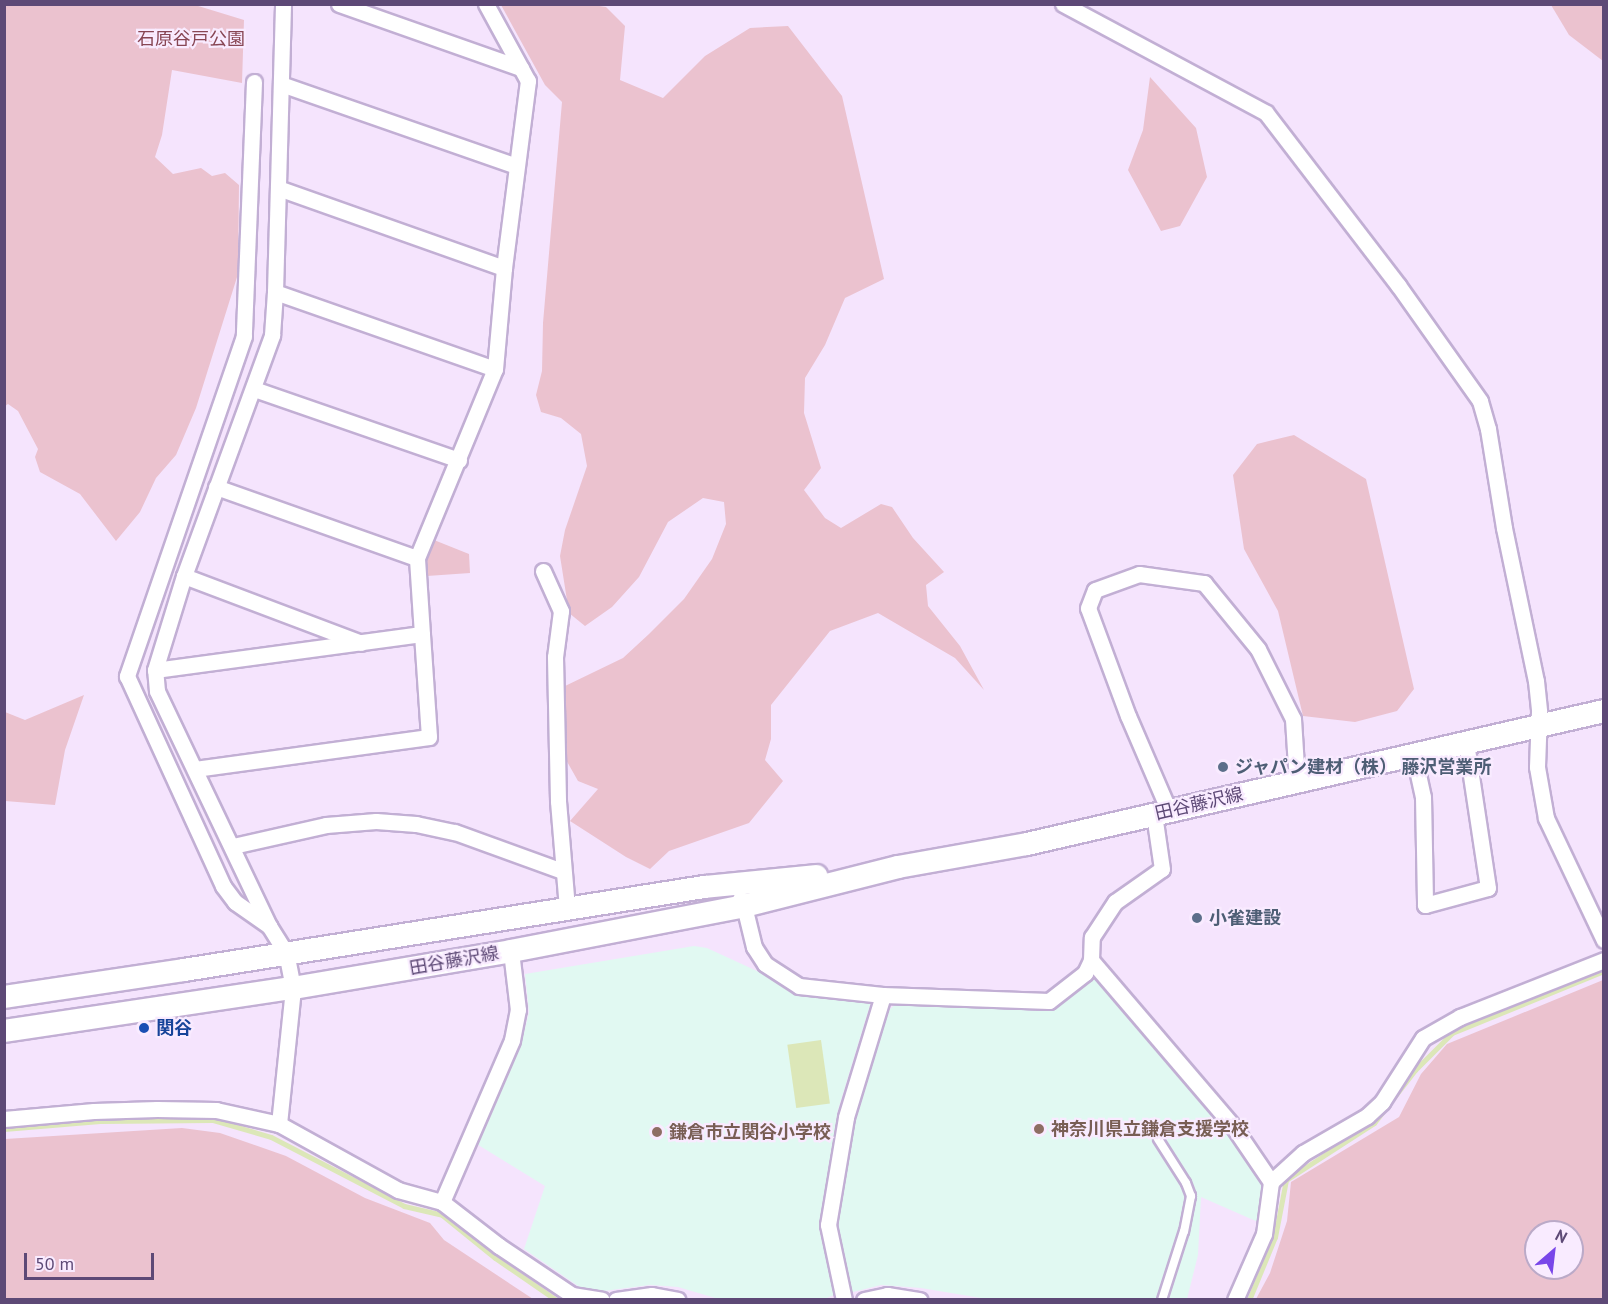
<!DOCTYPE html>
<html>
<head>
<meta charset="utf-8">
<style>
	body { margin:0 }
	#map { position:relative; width:1608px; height:1304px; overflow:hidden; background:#f5e4fd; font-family:"PT Sans","Noto Sans JP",sans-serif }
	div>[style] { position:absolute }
	.education>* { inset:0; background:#e1f9f2 }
	.green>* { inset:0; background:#ebc2cf }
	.water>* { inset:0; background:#dce7b8; transform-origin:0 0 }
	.stream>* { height:5px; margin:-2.5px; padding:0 2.5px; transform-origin:2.5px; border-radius:2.5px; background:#dce7b8 }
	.roads { filter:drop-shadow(2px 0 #c2afd4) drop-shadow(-2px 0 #c2afd4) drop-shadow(0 2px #c2afd4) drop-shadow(0 -2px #c2afd4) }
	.service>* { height:8px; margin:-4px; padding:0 4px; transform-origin:4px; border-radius:4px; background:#fff }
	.minor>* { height:15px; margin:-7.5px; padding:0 7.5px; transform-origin:7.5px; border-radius:7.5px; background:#fff }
	.secondary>* { height:22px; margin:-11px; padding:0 11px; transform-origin:11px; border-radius:11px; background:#fff }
	.dots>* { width:16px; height:16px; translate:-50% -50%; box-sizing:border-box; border:3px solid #f9ebff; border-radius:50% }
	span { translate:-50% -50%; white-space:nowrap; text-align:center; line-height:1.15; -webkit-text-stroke:4.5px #f9ebff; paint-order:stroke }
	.park-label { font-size:18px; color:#884654 }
	.service-label { font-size:18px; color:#4e5e75; font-weight:700 }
	.left { translate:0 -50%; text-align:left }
	.street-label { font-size:18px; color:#5d4976 }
	.transit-label { font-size:18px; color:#164399; font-weight:700 }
	.education-label { font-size:18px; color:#785e54; font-weight:700 }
	.frame { position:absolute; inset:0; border:6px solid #5d4976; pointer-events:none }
	.north { position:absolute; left:1524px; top:1220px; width:60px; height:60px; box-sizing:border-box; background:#f9ebff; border:2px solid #bbaac8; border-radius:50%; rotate:28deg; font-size:16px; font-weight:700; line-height:24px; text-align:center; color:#5d4976 }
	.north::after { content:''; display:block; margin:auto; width:21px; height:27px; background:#7946e9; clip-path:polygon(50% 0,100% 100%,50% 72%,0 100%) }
	.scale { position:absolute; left:24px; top:1253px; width:130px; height:27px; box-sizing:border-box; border:3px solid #5d4976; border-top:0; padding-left:8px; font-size:18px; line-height:21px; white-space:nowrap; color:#5d4976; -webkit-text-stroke:4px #f9ebff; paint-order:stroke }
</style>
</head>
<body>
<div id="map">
	<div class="education">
		<i style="clip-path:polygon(694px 946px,707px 948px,803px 992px,871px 1002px,838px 1110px,819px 1227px,834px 1295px,822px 1300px,722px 1300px,678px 1287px,650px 1285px,596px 1292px,581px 1288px,524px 1249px,545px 1186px,475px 1143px,522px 1041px,529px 1012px,525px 974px)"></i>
		<i style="clip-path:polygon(1098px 978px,1209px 1111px,1211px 1110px,1248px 1158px,1261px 1184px,1263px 1199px,1258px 1222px,1201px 1197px,1198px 1255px,1187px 1299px,987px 1299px,921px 1288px,881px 1285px,849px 1293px,834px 1229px,846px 1147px,868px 1068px,889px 1010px,899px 1001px,1056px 1001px,1090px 979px)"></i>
	</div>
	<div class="green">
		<i style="clip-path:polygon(5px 4px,195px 5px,244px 20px,242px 83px,172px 70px,162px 135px,155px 157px,173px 174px,201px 168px,212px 176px,225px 173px,239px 185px,238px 274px,196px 408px,176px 455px,156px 478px,140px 512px,116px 541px,80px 494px,40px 472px,35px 457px,38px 449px,18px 411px,8px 404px,5px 406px)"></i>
		<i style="clip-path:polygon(586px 4px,606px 7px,625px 26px,620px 80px,663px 98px,705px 56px,750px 28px,788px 26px,842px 96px,884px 279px,845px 298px,825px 345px,805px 378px,804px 413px,821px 468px,804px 490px,825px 518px,841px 528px,881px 504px,892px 507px,913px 538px,944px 572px,926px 585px,928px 606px,960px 646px,984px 690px,955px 658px,878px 613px,830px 631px,771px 705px,771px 739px,765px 760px,783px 781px,749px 823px,669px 851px,650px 869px,626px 857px,570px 821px,598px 789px,578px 781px,565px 758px,563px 687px,623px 658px,649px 634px,684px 599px,712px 559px,726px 524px,724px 502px,703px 498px,668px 522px,639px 577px,612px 607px,585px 626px,569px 613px,560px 556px,565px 530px,587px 466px,581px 434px,561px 418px,541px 412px,536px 395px,542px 371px,543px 323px,562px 102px,545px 85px,501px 5px)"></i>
		<i style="clip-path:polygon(1551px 5px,1603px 5px,1603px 61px,1569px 35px)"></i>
		<i style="clip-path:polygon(1150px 77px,1196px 128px,1207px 177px,1180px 226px,1161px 231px,1128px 170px,1143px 130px)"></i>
		<i style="clip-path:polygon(1294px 435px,1366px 479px,1414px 689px,1397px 711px,1355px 722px,1303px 716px,1278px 611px,1244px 549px,1233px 475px,1257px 444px)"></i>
		<i style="clip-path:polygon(434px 540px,469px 554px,470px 573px,427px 576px,426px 558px)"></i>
		<i style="clip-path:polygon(84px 695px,65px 750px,55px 805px,5px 801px,5px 712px,25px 720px)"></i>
		<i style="clip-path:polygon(evenodd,1603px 980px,1603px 1299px,1256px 1299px,1270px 1273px,1287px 1221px,1291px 1182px,1399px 1117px,1421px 1074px,1447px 1044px,1603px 980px,1536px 1232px,1572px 1232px,1572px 1268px,1536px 1268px,1536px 1232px)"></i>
		<i style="clip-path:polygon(182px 1128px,220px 1133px,286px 1156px,365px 1198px,430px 1223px,444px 1240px,533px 1299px,5px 1299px,5px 1139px)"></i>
	</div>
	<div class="water">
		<i style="left:821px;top:1040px;width:64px;height:34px;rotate:82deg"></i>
	</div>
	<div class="stream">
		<i style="left:4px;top:1129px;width:96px;rotate:-4.8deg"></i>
		<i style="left:100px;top:1121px;width:113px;rotate:-0.5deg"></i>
		<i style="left:213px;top:1120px;width:60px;rotate:16.3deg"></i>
		<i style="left:271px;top:1137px;width:150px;rotate:27.4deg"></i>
		<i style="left:404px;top:1206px;width:39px;rotate:13deg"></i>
		<i style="left:442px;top:1215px;width:68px;rotate:39.1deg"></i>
		<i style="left:495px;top:1258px;width:74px;rotate:34.5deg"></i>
		<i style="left:1249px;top:1300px;width:68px;rotate:-67.6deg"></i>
		<i style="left:1275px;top:1237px;width:58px;rotate:-79.1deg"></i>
		<i style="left:1286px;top:1180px;width:105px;rotate:-32.9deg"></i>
		<i style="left:1374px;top:1123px;width:67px;rotate:-52.3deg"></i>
		<i style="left:1415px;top:1070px;width:52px;rotate:-45deg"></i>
		<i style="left:1452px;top:1033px;width:164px;rotate:-22.2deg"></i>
	</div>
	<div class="roads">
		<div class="service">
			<i style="left:1158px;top:1139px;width:52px;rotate:57.5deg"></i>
			<i style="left:1186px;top:1183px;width:14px;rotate:69deg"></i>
			<i style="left:1191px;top:1196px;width:36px;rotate:101deg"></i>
			<i style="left:1184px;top:1231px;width:72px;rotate:107.7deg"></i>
		</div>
		<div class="minor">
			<i style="left:339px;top:4px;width:193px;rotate:19.4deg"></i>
			<i style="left:1063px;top:4px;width:230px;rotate:28.2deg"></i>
			<i style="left:1266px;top:113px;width:217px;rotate:52.5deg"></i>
			<i style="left:1398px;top:285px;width:142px;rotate:54.7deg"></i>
			<i style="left:1480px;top:401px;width:29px;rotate:74deg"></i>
			<i style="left:1488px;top:429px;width:100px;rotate:80.8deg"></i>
			<i style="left:1504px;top:528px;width:156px;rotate:78.2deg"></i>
			<i style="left:1536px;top:681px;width:31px;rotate:84deg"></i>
			<i style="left:1539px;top:712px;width:55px;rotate:92.1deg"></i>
			<i style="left:1537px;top:767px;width:52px;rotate:80deg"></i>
			<i style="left:1546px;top:818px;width:135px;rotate:64.6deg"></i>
			<i style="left:254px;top:82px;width:254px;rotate:92.3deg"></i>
			<i style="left:244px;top:336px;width:360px;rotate:109deg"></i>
			<i style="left:127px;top:676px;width:231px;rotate:65.4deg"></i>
			<i style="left:223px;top:886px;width:20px;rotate:53deg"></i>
			<i style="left:235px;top:902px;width:42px;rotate:35.2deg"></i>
			<i style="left:281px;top:84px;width:249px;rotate:19.2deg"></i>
			<i style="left:278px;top:188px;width:240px;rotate:19.5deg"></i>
			<i style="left:275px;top:292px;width:233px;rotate:19.3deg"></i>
			<i style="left:254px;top:389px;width:217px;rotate:19.1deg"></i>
			<i style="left:216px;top:487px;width:213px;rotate:19.5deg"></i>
			<i style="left:543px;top:571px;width:44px;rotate:65.8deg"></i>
			<i style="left:561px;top:611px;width:46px;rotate:97.4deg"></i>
			<i style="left:555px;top:657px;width:144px;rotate:88.8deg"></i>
			<i style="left:558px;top:801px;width:107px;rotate:85.2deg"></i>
			<i style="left:184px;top:576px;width:189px;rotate:20.7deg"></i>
			<i style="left:155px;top:670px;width:269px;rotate:-7.7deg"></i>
			<i style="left:422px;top:634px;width:76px;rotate:-93.8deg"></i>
			<i style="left:417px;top:558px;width:204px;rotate:-67.6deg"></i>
			<i style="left:495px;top:369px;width:101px;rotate:-84.9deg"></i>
			<i style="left:504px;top:268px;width:189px;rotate:-82.7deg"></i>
			<i style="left:528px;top:81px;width:88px;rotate:-118.6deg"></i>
			<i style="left:1414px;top:756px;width:42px;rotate:77.6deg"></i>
			<i style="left:1423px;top:797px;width:108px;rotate:88.9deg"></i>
			<i style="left:1425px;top:905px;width:65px;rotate:-15.1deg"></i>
			<i style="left:1488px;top:888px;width:147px;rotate:-98.6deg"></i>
			<i style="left:195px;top:769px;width:236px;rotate:-7.8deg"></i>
			<i style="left:429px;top:737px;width:103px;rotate:-93.9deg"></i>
			<i style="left:1169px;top:811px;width:103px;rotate:-113.3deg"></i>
			<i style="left:1128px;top:716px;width:115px;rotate:-110.3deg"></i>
			<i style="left:1088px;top:608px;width:19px;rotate:-69deg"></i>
			<i style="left:1095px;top:590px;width:47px;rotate:-20deg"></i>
			<i style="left:1139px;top:574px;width:66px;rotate:7.9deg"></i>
			<i style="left:1204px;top:583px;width:85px;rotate:50.7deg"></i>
			<i style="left:1258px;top:649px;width:78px;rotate:63.4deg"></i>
			<i style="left:1293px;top:719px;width:63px;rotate:86.4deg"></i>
			<i style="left:233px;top:846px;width:95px;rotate:-12.7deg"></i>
			<i style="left:326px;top:825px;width:50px;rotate:-4.6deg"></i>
			<i style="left:376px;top:821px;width:40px;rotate:4.3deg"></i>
			<i style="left:416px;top:824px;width:40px;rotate:12deg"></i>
			<i style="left:455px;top:832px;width:114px;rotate:20deg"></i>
			<i style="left:740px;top:899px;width:8px;rotate:60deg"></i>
			<i style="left:744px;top:906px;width:42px;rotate:76.3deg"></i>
			<i style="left:754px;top:947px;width:20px;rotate:57deg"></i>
			<i style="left:765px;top:964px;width:40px;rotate:32.9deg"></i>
			<i style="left:799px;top:986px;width:84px;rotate:6.1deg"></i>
			<i style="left:883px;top:995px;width:166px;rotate:2.1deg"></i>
			<i style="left:1049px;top:1001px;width:46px;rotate:-37.9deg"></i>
			<i style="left:1085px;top:973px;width:14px;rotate:-65deg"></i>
			<i style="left:1091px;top:960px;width:23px;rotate:-88deg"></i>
			<i style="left:1092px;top:937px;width:42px;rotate:-56.7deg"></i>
			<i style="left:1115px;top:902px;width:57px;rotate:-35.1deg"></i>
			<i style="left:1162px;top:869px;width:56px;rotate:-98.3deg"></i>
			<i style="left:1091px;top:960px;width:218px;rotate:49.5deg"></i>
			<i style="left:1233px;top:1126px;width:68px;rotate:55.8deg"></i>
			<i style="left:4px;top:1119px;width:90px;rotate:-5.1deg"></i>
			<i style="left:94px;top:1111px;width:63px;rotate:-1.8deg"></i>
			<i style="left:157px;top:1109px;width:59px;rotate:1deg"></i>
			<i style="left:216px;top:1110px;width:65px;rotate:12.5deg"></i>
			<i style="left:279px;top:1124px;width:136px;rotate:29deg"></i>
			<i style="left:398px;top:1190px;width:46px;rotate:15.3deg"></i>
			<i style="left:442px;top:1202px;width:72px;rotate:37.7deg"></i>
			<i style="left:499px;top:1246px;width:88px;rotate:33.9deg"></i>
			<i style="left:572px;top:1295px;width:30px;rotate:9deg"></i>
			<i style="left:279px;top:1124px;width:137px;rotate:-84.1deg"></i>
			<i style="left:293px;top:988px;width:36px;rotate:-101deg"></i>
			<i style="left:286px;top:953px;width:32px;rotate:-122deg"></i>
			<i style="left:269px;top:926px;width:260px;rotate:-115.5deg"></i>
			<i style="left:157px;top:691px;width:21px;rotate:-95deg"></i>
			<i style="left:155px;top:670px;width:98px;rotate:-72.9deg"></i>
			<i style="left:184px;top:576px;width:257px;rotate:-69.9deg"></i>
			<i style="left:272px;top:335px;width:43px;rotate:-86deg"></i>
			<i style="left:275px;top:292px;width:288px;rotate:-88.4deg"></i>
			<i style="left:442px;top:1202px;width:176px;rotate:-66.6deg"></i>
			<i style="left:512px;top:1040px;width:31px;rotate:-79deg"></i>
			<i style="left:518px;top:1010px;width:59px;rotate:-96.8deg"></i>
			<i style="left:616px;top:1300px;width:36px;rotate:-8deg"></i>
			<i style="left:652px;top:1295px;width:26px;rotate:11deg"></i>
			<i style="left:844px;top:1300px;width:77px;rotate:-102deg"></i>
			<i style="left:828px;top:1225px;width:109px;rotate:-80.5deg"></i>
			<i style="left:846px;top:1117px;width:127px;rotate:-73.1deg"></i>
			<i style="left:864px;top:1300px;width:24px;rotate:-12deg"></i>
			<i style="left:887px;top:1295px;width:33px;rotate:9deg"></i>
			<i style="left:1235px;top:1300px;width:72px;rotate:-66.3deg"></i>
			<i style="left:1264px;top:1234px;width:52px;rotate:-82.3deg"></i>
			<i style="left:1271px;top:1182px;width:43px;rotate:-42.2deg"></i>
			<i style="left:1303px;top:1153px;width:74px;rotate:-30deg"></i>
			<i style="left:1367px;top:1116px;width:21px;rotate:-43deg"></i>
			<i style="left:1382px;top:1102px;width:76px;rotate:-57.4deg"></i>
			<i style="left:1423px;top:1038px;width:43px;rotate:-29.6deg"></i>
			<i style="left:1460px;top:1017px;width:155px;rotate:-21.6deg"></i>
		</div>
		<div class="secondary">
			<i style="left:4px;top:997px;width:182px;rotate:-8.5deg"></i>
			<i style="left:184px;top:970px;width:527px;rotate:-9.07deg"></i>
			<i style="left:704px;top:887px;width:113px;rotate:-5.6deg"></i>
			<i style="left:4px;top:1031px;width:292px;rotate:-8.5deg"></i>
			<i style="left:293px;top:988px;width:221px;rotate:-9.6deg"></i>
			<i style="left:511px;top:951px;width:237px;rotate:-10.9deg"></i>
			<i style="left:744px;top:906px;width:159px;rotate:-14.2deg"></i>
			<i style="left:898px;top:867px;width:131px;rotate:-10.1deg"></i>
			<i style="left:1027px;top:844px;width:592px;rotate:-12.98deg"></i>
		</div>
	</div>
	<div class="dots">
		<i style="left:1223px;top:767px;background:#5c6f8a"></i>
		<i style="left:1197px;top:918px;background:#5c6f8a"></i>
		<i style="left:144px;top:1028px;background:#1a4fb4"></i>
		<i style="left:1039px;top:1129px;background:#8d6e63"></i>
		<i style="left:657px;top:1132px;background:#8d6e63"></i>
	</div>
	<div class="park-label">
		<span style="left:191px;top:39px">石原谷戸公園</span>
	</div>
	<div class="service-label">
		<span class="left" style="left:1235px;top:767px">ジャパン建材（株） 藤沢営業所</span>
		<span class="left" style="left:1209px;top:918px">小雀建設</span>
	</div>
	<div class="street-label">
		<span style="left:1199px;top:804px;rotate:-13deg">田谷藤沢線</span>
		<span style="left:454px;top:961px;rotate:-10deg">田谷藤沢線</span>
	</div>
	<div class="transit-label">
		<span class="left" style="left:156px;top:1028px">関谷</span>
	</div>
	<div class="education-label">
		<span class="left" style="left:1051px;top:1129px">神奈川県立鎌倉支援学校</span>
		<span class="left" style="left:669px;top:1132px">鎌倉市立関谷小学校</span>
	</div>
	<div class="frame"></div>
	<div class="north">N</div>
	<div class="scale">50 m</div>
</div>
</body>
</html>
